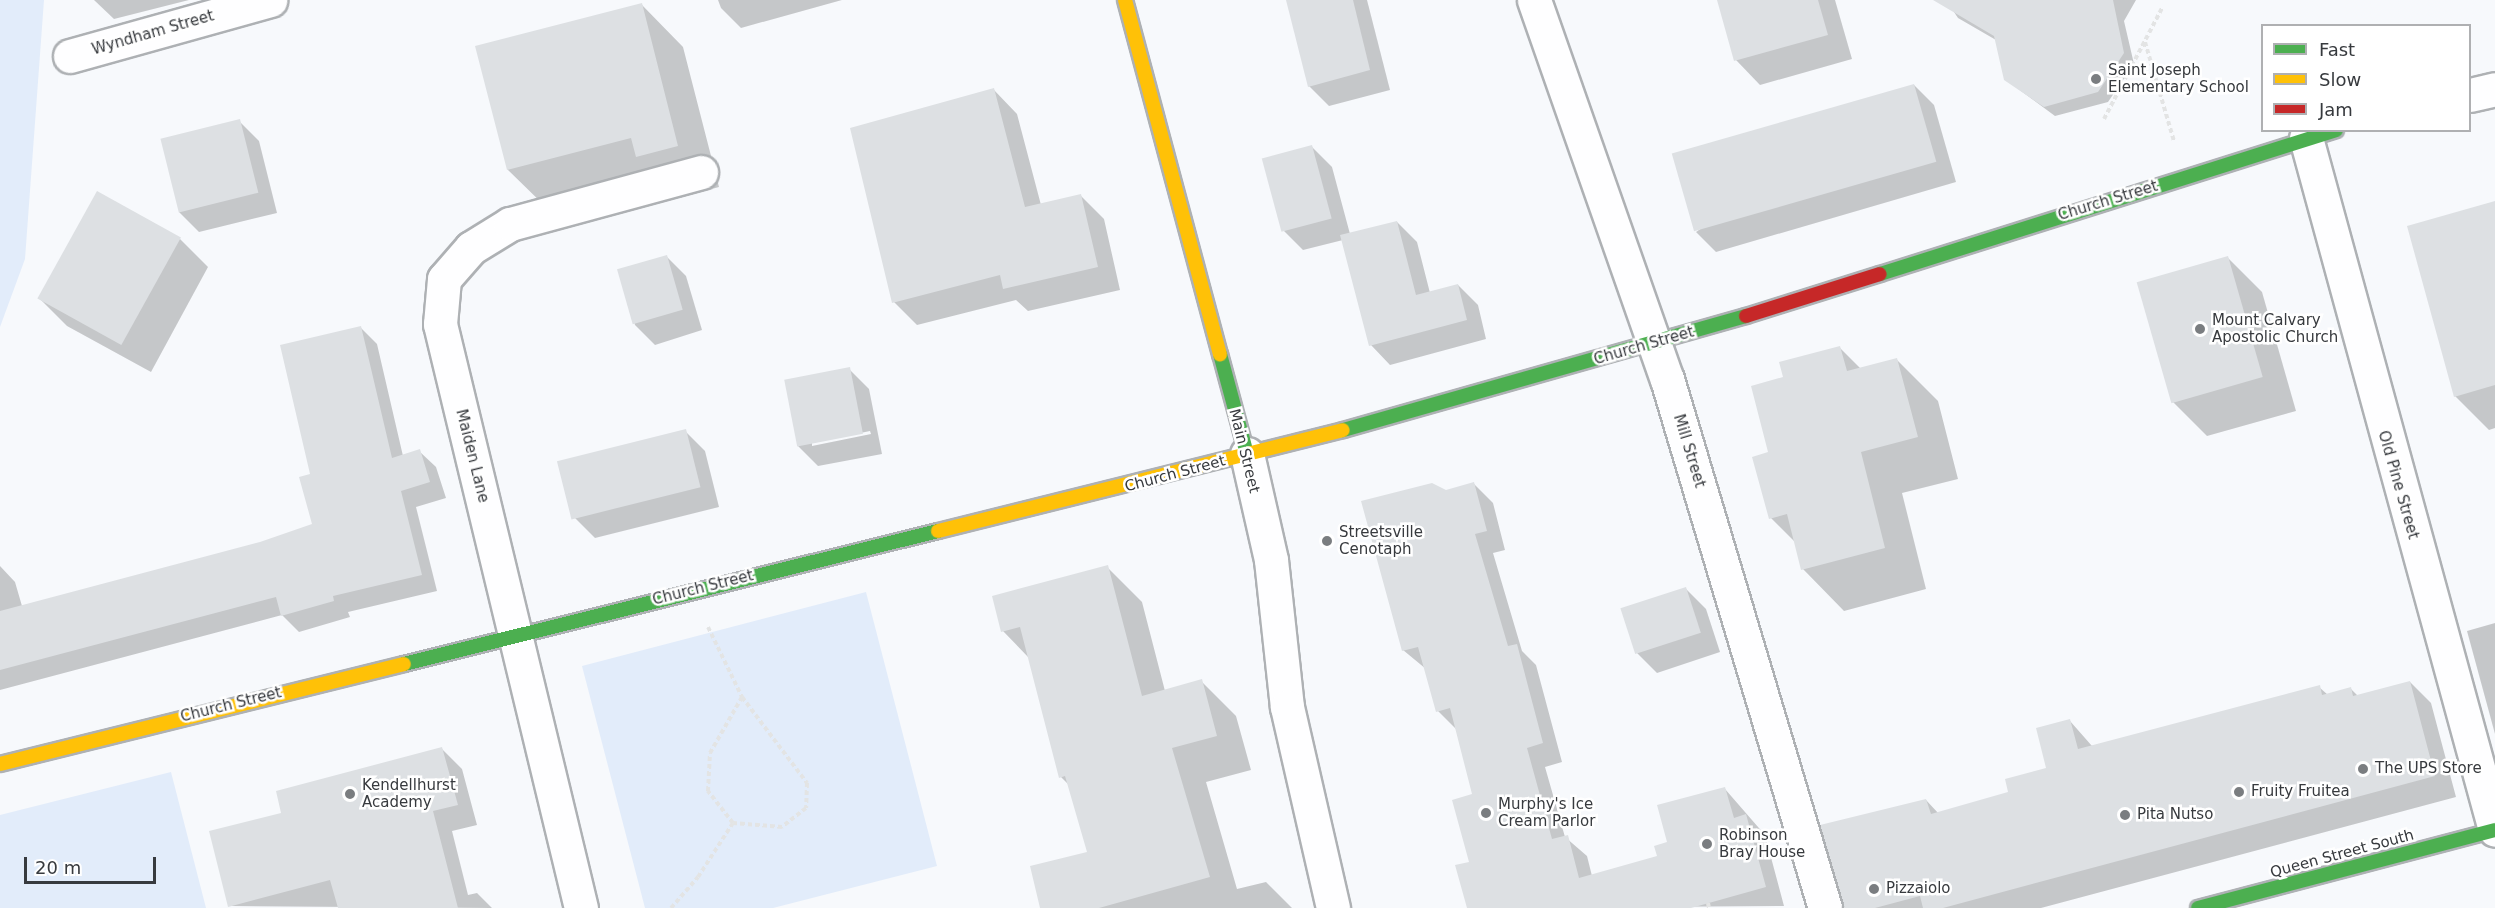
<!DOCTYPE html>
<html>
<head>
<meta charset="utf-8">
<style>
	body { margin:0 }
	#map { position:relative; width:2495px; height:908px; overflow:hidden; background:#f7f9fc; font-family:"DejaVu Sans",sans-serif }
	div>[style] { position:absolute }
	.green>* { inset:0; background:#e2ecfa }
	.shadow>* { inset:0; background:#0003 }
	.building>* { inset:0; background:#dde0e3; transform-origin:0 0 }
	.path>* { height:4px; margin-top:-2px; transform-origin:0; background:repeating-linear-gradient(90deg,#e3e4e4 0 4.5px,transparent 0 7.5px) }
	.roads { filter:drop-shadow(2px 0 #aeb1b4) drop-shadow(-2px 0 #aeb1b4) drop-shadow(0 2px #aeb1b4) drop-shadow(0 -2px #aeb1b4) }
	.street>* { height:33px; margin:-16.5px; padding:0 16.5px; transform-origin:16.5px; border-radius:16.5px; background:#fefeff }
	.fast>* { height:14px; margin:-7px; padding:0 7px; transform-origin:7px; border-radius:7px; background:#4caf50 }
	.slow>* { height:14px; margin:-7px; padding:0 7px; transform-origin:7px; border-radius:7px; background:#ffc107 }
	.jam>* { height:14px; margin:-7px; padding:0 7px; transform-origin:7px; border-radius:7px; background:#c62828 }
	.dots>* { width:16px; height:16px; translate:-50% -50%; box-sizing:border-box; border:3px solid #fff; border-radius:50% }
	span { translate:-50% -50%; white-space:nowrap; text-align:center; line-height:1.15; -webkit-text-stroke:5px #fff; paint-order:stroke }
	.street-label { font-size:15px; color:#373a3e }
	.poi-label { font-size:15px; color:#373a3e }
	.left { translate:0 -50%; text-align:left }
	.legend { position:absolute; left:2261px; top:24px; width:210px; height:108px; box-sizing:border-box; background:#fff; border:2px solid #afb0b2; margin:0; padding:8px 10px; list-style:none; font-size:18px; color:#373a3e }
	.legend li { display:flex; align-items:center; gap:12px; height:30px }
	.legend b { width:30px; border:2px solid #afb0b2 }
	.scale { position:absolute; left:24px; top:857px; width:132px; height:27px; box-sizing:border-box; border:3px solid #373a3e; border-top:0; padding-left:8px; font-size:18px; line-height:21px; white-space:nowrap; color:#373a3e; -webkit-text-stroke:4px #fff; paint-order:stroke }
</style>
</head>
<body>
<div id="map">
	<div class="green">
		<i style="clip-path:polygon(0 0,44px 0,25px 259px,0 327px)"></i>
		<i style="clip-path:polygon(866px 592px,937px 866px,773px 908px,645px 908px,582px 666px)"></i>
		<i style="clip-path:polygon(171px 772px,206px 908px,0 908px,0 815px)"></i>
	</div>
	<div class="shadow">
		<i style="clip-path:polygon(94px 0,189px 0,114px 19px)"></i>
		<i style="clip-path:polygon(718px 0,842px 0,741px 28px,721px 8px)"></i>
		<i style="clip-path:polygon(1288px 0,1367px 0,1390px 90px,1329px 106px,1309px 86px)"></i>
		<i style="clip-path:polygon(1719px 0,1835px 0,1852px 59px,1760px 85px,1736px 60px)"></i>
		<i style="clip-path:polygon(1946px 0,2136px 0,2124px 21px,2134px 64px,2108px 102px,2055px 116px,2006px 80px,1996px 40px,1958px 18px)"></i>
		<i style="clip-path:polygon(642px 5px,683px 47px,719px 187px,679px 198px,663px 182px,550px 211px,508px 170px,477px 47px)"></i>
		<i style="clip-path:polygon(1914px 85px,1934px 105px,1956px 182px,1716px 252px,1696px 232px)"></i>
		<i style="clip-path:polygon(994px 90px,1017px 114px,1041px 205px,1081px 196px,1104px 219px,1120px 290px,1028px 311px,1016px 300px,917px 325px,894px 302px)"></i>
		<i style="clip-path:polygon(239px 121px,259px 141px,277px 213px,199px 232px,179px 212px)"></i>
		<i style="clip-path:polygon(1312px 147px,1332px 167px,1350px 234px,1397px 222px,1417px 242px,1430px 293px,1458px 285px,1478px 305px,1486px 339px,1390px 365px,1371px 345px,1343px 240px,1303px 250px,1283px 230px)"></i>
		<i style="clip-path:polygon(2495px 203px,2495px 428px,2489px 430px,2455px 396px)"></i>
		<i style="clip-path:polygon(180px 239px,208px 267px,151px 372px,67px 326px,39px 298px)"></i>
		<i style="clip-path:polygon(666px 256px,686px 276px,702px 330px,655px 345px,635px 325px,619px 271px)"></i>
		<i style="clip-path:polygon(2228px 258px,2262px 292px,2296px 411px,2207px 436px,2173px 402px)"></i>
		<i style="clip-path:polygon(361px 328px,377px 344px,403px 456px,419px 451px,436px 467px,446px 498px,416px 507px,437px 591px,348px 612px,350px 617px,299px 632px,282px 615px,0 690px,0 566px,15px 582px,22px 606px,261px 543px,314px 525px,312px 475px)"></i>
		<i style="clip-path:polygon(1840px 348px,1861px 369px,1896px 359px,1938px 401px,1958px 479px,1902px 493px,1926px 589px,1844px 611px,1803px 569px,1796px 543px,1771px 518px,1770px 453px,1784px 378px)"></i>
		<i style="clip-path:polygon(evenodd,849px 369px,869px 389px,882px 454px,818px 466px,798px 446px,849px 369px,870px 431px,871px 434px,812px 446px,812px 443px,870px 431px)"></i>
		<i style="clip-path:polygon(685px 431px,705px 451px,719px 507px,595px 538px,575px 518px)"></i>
		<i style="clip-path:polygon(1474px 484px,1493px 503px,1505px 550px,1493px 553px,1522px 651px,1536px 665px,1562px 762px,1545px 767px,1565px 837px,1587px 856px,1592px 876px,1659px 857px,1725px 789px,1765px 835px,1784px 906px,1468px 908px,1473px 795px,1457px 730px,1438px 711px,1426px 669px,1403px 650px,1446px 491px)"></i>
		<i style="clip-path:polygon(1107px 567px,1142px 602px,1165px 691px,1201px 681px,1236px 716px,1251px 770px,1206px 782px,1237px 889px,1266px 882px,1292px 908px,1042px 908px,1089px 853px,1070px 786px,1061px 777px,1029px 658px,1003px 631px)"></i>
		<i style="clip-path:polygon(1686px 589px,1706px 609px,1720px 652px,1657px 673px,1637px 653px)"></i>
		<i style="clip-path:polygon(2495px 623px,2495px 734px,2467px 631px)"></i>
		<i style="clip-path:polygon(2410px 682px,2431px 703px,2456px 797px,2041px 908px,1844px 908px,1926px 800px,1939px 814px,2010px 793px,2048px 769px,2070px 721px,2092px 746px,2319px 687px,2328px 695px,2351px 689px,2358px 696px)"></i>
		<i style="clip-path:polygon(442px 749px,462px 769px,477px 825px,452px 831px,468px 895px,477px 893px,492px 908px,230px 906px,283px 814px)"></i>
	</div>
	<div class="building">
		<i style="clip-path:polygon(1286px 0,1353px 0,1370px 70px,1308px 87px)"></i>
		<i style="clip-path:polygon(1717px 0,1818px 0,1828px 35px,1734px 61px)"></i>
		<i style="clip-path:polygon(1933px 0,2113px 0,2124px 53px,2098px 92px,2044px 107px,2004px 80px,1994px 36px)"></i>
		<i style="clip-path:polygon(642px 3px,678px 146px,636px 157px,631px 138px,507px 170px,475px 46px)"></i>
		<i style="left:1914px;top:84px;width:81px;height:252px;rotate:74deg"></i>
		<i style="clip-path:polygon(994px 88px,1025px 207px,1081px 194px,1098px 267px,1003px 289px,1000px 275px,892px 303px,850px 128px)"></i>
		<i style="left:240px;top:119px;width:76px;height:82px;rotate:76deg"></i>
		<i style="left:1312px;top:145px;width:76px;height:52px;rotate:75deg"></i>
		<i style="left:97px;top:191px;width:96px;height:123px;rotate:29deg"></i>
		<i style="clip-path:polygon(2495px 201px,2495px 385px,2454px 397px,2407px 226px)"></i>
		<i style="clip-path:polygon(1397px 221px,1416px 295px,1458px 284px,1467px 320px,1369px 346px,1340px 235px)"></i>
		<i style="left:667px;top:255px;width:57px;height:52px;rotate:74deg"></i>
		<i style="left:2228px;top:256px;width:126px;height:95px;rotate:74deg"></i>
		<i style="clip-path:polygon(361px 326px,392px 458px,420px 449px,430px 482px,401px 491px,422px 575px,333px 596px,334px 601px,281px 616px,276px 597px,0 670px,0 611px,260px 542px,312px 524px,299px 477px,310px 474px,280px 345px)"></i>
		<i style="clip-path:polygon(1840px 346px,1847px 371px,1897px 358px,1918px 437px,1861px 452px,1885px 548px,1801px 570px,1787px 514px,1769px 519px,1752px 457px,1768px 452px,1751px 386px,1783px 377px,1779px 362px)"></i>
		<i style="left:850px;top:367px;width:68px;height:67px;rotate:79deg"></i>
		<i style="left:686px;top:429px;width:60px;height:133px;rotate:76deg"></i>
		<i style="clip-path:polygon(1474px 482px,1487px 531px,1475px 534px,1508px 646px,1517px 644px,1543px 743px,1527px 748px,1552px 839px,1568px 835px,1579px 878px,1657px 856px,1654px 846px,1667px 842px,1657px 805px,1725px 787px,1734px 818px,1746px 814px,1766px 887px,1691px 908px,1467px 908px,1455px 865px,1469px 862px,1452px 800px,1472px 794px,1450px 708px,1436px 712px,1418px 647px,1402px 651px,1361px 501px,1432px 483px,1446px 490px)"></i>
		<i style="clip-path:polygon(1108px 565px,1142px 696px,1202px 679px,1217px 736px,1172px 748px,1210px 877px,1099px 908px,1040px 908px,1030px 866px,1087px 852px,1065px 776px,1059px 778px,1020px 627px,1001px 632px,992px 596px)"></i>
		<i style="left:1686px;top:587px;width:48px;height:69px;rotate:72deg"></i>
		<i style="clip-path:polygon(2410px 681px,2435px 776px,1943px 908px,1923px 908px,1920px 896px,1875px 908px,1843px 908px,1820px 825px,1926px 799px,1931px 814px,2008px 792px,2005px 779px,2046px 768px,2036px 728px,2070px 719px,2078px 749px,2320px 685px,2322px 695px,2351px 687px,2353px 696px)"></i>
		<i style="clip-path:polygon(442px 747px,458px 805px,433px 811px,458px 908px,338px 908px,330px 880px,228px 907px,209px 831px,281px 813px,276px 791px)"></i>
	</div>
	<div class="path">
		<i style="left:2145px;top:42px;width:103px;rotate:73.7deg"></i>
		<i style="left:2104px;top:119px;width:127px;rotate:-62.4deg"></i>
		<i style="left:708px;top:627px;width:78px;rotate:64.1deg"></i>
		<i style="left:742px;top:697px;width:108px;rotate:52.9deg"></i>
		<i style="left:807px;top:783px;width:25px;rotate:92deg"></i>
		<i style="left:806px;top:808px;width:31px;rotate:142deg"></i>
		<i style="left:782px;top:827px;width:49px;rotate:-175.3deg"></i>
		<i style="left:1708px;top:903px;width:5px;rotate:79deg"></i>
		<i style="left:671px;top:908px;width:41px;rotate:-48.9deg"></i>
		<i style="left:698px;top:877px;width:64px;rotate:-57.1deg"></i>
		<i style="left:733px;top:823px;width:41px;rotate:-128deg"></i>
		<i style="left:708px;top:791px;width:38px;rotate:-87deg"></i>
		<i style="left:710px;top:753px;width:64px;rotate:-60.3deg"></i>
	</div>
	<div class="roads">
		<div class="street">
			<i style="left:1534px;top:0;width:402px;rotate:70.7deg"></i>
			<i style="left:1667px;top:379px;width:552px;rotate:73.37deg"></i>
			<i style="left:70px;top:56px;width:208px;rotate:-15.6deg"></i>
			<i style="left:2470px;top:95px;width:26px;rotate:-13deg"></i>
			<i style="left:2306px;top:138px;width:717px;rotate:74.72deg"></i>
			<i style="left:1247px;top:454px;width:109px;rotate:77.2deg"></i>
			<i style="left:1271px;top:560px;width:148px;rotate:83.8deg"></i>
			<i style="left:1287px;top:707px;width:206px;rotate:77.1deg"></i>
			<i style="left:581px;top:908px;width:601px;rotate:-103.57deg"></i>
			<i style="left:440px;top:324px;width:45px;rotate:-84.9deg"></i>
			<i style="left:444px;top:279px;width:41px;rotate:-48.9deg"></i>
			<i style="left:471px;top:248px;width:46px;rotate:-31.6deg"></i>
			<i style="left:510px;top:224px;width:198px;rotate:-15.2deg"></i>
		</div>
		<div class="fast">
			<i style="left:1880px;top:274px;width:478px;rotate:-17.5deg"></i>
			<i style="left:1220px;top:354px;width:104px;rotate:74.9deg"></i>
			<i style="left:1343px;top:430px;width:419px;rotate:-15.8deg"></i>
			<i style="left:404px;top:664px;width:550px;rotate:-13.99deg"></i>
			<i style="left:2198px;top:908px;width:307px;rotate:-14.7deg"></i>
		</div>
		<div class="slow">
			<i style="left:1125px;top:0;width:367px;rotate:75deg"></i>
			<i style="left:938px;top:531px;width:417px;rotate:-14deg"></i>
			<i style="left:0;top:764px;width:416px;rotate:-13.9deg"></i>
		</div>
		<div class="jam">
			<i style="left:1746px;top:316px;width:140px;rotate:-17.4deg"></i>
		</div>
	</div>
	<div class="dots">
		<i style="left:2096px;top:79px;background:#7a7d80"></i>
		<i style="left:2200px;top:329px;background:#7a7d80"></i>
		<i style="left:1327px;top:541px;background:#7a7d80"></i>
		<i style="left:2363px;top:769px;background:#7a7d80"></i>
		<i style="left:2239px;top:792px;background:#7a7d80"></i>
		<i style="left:350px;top:794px;background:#7a7d80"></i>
		<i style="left:1486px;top:813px;background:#7a7d80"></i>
		<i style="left:2125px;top:815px;background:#7a7d80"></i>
		<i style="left:1707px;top:844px;background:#7a7d80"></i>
		<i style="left:1874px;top:889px;background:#7a7d80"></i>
	</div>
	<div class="street-label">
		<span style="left:153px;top:33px;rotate:-16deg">Wyndham Street</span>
		<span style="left:2108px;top:201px;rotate:-17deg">Church Street</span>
		<span style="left:1644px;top:346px;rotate:-16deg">Church Street</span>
		<span style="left:1244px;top:451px;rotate:76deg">Main Street</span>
		<span style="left:1689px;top:451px;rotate:73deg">Mill Street</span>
		<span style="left:472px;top:456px;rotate:76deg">Maiden Lane</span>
		<span style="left:1175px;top:474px;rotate:-15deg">Church Street</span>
		<span style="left:2398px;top:485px;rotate:74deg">Old Pine Street</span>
		<span style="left:703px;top:588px;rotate:-14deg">Church Street</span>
		<span style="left:231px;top:705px;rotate:-14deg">Church Street</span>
		<span style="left:2342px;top:854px;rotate:-15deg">Queen Street South</span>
	</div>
	<div class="poi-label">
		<span class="left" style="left:2108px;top:79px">Saint Joseph<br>Elementary School</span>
		<span class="left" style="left:2212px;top:329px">Mount Calvary<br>Apostolic Church</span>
		<span class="left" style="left:1339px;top:541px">Streetsville<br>Cenotaph</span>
		<span class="left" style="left:2375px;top:769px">The UPS Store</span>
		<span class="left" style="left:362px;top:794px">Kendellhurst<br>Academy</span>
		<span class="left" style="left:2251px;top:792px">Fruity Fruitea</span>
		<span class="left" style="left:1498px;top:813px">Murphy's Ice<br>Cream Parlor</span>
		<span class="left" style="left:2137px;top:815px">Pita Nutso</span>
		<span class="left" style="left:1719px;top:844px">Robinson<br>Bray House</span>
		<span class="left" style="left:1886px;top:889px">Pizzaiolo</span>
	</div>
	<ul class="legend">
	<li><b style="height:8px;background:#4caf50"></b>Fast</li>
	<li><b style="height:8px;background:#ffc107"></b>Slow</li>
	<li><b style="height:8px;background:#c62828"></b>Jam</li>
	</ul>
	<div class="scale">20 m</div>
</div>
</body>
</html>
